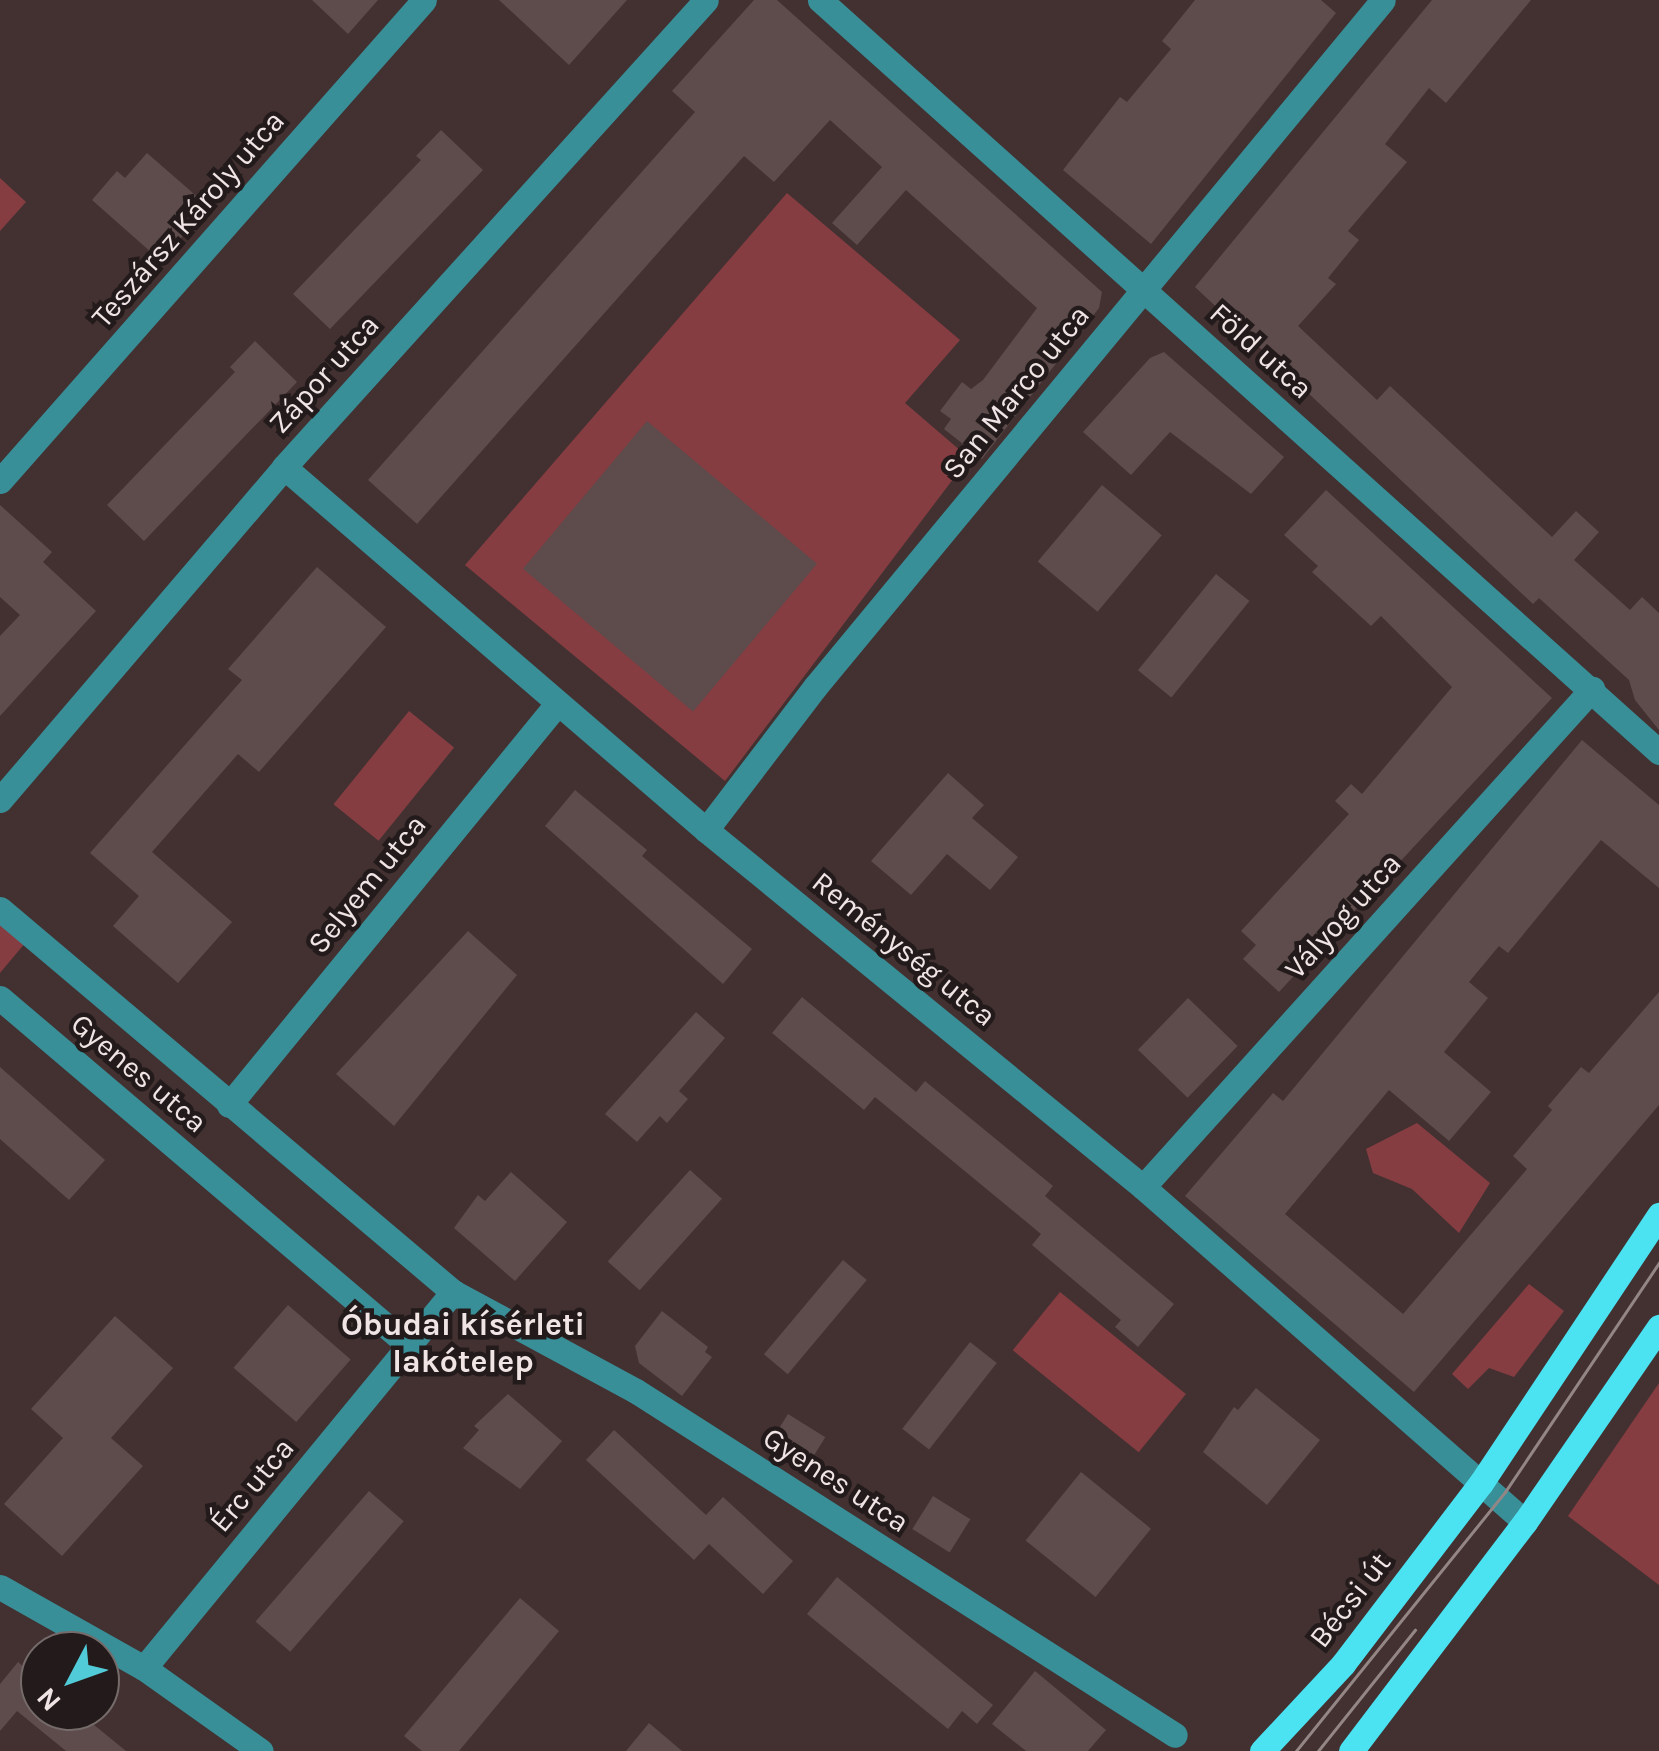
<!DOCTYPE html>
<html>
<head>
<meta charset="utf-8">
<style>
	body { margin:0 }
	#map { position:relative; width:1659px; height:1751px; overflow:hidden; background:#433131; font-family:Karla,sans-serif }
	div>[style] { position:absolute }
	.green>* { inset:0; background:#863d42; transform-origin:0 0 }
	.building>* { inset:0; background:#5e4b4b; transform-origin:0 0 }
	.minor>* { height:25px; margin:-12.5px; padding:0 12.5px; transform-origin:12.5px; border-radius:12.5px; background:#388f98 }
	.major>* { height:25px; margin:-12.5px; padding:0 12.5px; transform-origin:12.5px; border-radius:12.5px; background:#4be3f2 }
	.tram>* { height:2.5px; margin:-1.25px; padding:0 1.25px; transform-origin:1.25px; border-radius:1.25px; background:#958686 }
	span { translate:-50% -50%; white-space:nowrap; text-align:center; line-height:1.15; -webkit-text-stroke:9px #231b1b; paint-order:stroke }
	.street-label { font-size:30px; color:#f0e4e4 }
	.neighbourhood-label { font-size:32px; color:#f0e4e4; font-weight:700 }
	.north { position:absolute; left:20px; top:1631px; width:100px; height:100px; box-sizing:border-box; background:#231b1b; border:2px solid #756b6b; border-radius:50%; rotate:229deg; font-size:28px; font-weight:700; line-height:40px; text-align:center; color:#f0e4e4 }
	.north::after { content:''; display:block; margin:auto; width:35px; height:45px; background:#52cbd8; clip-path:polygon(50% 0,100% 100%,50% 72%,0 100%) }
</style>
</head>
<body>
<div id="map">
	<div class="green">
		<i style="clip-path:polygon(0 178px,26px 202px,0 231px)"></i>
		<i style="clip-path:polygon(787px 193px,960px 340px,905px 403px,969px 458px,725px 781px,465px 565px)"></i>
		<i style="left:409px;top:711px;width:58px;height:120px;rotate:39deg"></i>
		<i style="clip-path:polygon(0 909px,31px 936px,0 973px)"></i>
		<i style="clip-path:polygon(1417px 1123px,1490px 1183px,1459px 1233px,1412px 1189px,1373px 1173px,1366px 1149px)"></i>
		<i style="clip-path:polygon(1529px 1284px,1564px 1311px,1514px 1377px,1489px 1368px,1468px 1389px,1452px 1374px)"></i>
		<i style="left:1060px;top:1292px;width:162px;height:75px;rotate:39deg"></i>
		<i style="clip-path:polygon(1659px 1383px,1659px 1585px,1568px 1516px)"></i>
	</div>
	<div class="building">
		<i style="clip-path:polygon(312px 0,378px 0,348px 34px)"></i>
		<i style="clip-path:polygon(499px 0,627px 0,569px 65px)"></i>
		<i style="clip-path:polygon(754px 0,777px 0,1102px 292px,1099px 308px,982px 459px,944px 429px,951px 419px,940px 411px,962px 382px,971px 389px,983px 380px,1037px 308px,906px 190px,857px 245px,832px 223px,882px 167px,830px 120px,774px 182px,744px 156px,417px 524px,368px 480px,695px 112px,672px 91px)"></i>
		<i style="clip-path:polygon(1195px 0,1321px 0,1336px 13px,1151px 244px,1063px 170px,1120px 97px,1127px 102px,1171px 49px,1162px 41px)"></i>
		<i style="clip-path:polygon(1432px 0,1531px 0,1446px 103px,1429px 88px,1385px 144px,1407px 162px,1348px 231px,1359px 240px,1328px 278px,1336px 284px,1298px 326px,1377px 400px,1390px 386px,1552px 537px,1576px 511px,1599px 532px,1574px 560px,1630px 610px,1642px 597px,1659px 613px,1659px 730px,1635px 700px,1629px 680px,1539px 598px,1533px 604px,1195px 287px)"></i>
		<i style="clip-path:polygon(441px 130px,483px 170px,330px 329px,293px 294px,421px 160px,416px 156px)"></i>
		<i style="clip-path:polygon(147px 153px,201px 200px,180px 224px,187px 231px,161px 261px,92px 200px,117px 171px,125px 178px)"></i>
		<i style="clip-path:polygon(255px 341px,297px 382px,144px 541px,107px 505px,235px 372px,230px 367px)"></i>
		<i style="clip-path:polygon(1164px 352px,1284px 457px,1251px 494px,1170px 432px,1131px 475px,1083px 432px,1150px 358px)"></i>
		<i style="left:647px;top:421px;width:222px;height:193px;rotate:40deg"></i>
		<i style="left:1102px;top:485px;width:78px;height:100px;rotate:40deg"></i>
		<i style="clip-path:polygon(1326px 490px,1552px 698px,1279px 992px,1243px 959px,1256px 945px,1241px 931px,1349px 814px,1335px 801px,1351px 784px,1362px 794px,1452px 687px,1381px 616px,1371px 626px,1312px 572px,1318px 566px,1284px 535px)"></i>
		<i style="clip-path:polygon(0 505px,52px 552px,43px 562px,96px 611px,0 716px,0 636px,20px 615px,0 597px)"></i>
		<i style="clip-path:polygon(317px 567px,386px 627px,259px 772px,238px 754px,152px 852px,232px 922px,178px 983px,113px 926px,139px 896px,90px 853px,242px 680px,228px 669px)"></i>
		<i style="left:1216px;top:574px;width:43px;height:124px;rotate:39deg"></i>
		<i style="clip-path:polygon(1582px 740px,1659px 805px,1659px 888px,1601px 840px,1508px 953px,1499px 946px,1469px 982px,1488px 998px,1444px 1052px,1491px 1092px,1449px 1141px,1389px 1090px,1285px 1214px,1403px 1314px,1527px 1169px,1513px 1156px,1552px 1110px,1548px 1106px,1581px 1067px,1589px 1073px,1659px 992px,1659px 1105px,1414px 1392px,1185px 1196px,1273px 1093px,1283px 1101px)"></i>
		<i style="clip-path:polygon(948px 773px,984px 805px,972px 818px,1018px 857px,990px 890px,947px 854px,911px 895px,871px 861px)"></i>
		<i style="clip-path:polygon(575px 790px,647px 850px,642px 856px,752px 949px,723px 984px,545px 826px)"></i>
		<i style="clip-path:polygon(468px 931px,517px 975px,394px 1126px,336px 1074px)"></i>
		<i style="clip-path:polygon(802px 997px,916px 1092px,925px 1081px,1053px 1186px,1045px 1196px,1174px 1304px,1138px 1347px,1115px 1327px,1121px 1320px,1032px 1245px,1041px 1234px,875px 1097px,864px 1110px,772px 1033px)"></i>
		<i style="left:1188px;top:998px;width:69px;height:72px;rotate:44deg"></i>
		<i style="clip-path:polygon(696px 1012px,725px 1038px,679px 1091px,688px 1099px,667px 1123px,660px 1116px,637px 1142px,605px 1114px)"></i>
		<i style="clip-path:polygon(0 1067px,105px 1160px,69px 1200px,0 1139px)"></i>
		<i style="left:690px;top:1170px;width:43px;height:123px;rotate:42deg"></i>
		<i style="clip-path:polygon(511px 1172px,567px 1222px,515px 1281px,454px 1228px,478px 1195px,485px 1201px)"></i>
		<i style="left:843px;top:1260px;width:31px;height:123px;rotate:40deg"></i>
		<i style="left:288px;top:1305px;width:83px;height:83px;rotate:41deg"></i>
		<i style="clip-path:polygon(662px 1311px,708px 1347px,705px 1352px,712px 1357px,682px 1396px,639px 1363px,635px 1346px)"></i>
		<i style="clip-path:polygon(115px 1316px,173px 1368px,111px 1438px,143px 1466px,62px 1556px,4px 1504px,63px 1438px,31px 1409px)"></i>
		<i style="left:970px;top:1342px;width:34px;height:110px;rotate:38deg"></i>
		<i style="clip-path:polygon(1256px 1388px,1320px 1440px,1267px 1505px,1203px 1452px,1234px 1407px,1238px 1410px)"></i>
		<i style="clip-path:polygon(508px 1394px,562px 1441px,520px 1489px,463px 1448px,479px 1430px,474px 1426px)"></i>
		<i style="left:788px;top:1414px;width:44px;height:36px;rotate:32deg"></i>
		<i style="clip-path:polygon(614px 1430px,706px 1515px,723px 1497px,793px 1561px,763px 1594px,709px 1544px,694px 1560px,586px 1460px)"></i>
		<i style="left:1081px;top:1472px;width:90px;height:88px;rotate:39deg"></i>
		<i style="left:369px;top:1491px;width:46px;height:173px;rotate:41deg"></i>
		<i style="left:933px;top:1496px;width:44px;height:39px;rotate:32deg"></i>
		<i style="clip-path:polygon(837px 1577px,993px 1705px,977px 1724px,962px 1711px,948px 1729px,807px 1614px)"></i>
		<i style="clip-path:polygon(520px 1598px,559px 1631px,459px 1751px,422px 1751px,404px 1736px)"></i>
		<i style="clip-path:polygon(18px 1662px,40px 1680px,40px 1711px,77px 1711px,126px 1751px,66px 1751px,17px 1711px,0 1731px,0 1684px)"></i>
		<i style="clip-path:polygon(1035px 1671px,1106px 1730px,1088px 1751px,1026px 1751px,992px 1724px)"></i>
		<i style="clip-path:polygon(649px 1723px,682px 1751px,626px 1751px)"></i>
	</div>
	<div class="minor">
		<i style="left:820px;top:0;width:1127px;rotate:41.87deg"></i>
		<i style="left:284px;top:467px;width:557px;rotate:40.7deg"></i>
		<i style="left:706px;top:830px;width:564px;rotate:39.25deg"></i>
		<i style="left:1143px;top:1187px;width:508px;rotate:41.25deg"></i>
		<i style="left:0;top:481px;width:641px;rotate:-48.6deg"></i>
		<i style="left:0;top:800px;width:438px;rotate:-49.5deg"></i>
		<i style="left:284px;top:467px;width:629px;rotate:-47.9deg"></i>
		<i style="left:706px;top:830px;width:180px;rotate:-52.7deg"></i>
		<i style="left:815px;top:687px;width:891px;rotate:-50.42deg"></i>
		<i style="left:0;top:909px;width:593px;rotate:40.21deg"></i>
		<i style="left:453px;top:1292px;width:208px;rotate:28.4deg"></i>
		<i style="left:636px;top:1391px;width:639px;rotate:32.55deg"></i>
		<i style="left:0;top:998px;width:539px;rotate:40.34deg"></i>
		<i style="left:229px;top:1105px;width:518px;rotate:-50.72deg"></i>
		<i style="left:1143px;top:1187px;width:671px;rotate:-47.96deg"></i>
		<i style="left:0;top:1587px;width:165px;rotate:29.4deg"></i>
		<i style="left:144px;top:1668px;width:143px;rotate:35.4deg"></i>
		<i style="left:144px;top:1668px;width:487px;rotate:-50.6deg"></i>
	</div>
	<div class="major">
		<i style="left:1262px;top:1751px;width:119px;rotate:-47deg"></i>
		<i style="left:1343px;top:1664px;width:228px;rotate:-52.7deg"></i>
		<i style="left:1481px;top:1483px;width:322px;rotate:-56.4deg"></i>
		<i style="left:1351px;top:1751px;width:288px;rotate:-52.8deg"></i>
		<i style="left:1525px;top:1522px;width:237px;rotate:-55.5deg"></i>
	</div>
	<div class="tram">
		<i style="left:1296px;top:1751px;width:333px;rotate:-51.1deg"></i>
		<i style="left:1505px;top:1492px;width:276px;rotate:-56.1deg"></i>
		<i style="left:1318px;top:1751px;width:155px;rotate:-51.3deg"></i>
	</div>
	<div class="street-label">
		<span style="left:188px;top:219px;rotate:-49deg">Teszársz Károly utca</span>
		<span style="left:1261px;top:351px;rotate:42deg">Föld utca</span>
		<span style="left:324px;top:374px;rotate:-48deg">Zápor utca</span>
		<span style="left:1016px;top:392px;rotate:-51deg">San Marco utca</span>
		<span style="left:367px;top:884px;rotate:-51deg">Selyem utca</span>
		<span style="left:1343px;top:916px;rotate:-48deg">Vályog utca</span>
		<span style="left:904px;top:949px;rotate:39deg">Reménység utca</span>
		<span style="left:139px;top:1073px;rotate:40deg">Gyenes utca</span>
		<span style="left:836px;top:1480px;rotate:33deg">Gyenes utca</span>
		<span style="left:252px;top:1485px;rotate:-50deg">Érc utca</span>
		<span style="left:1350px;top:1600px;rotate:-52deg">Bécsi út</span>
	</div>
	<div class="neighbourhood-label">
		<span style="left:463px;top:1344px">Óbudai kísérleti<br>lakótelep</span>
	</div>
	<div class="north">N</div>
</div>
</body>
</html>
